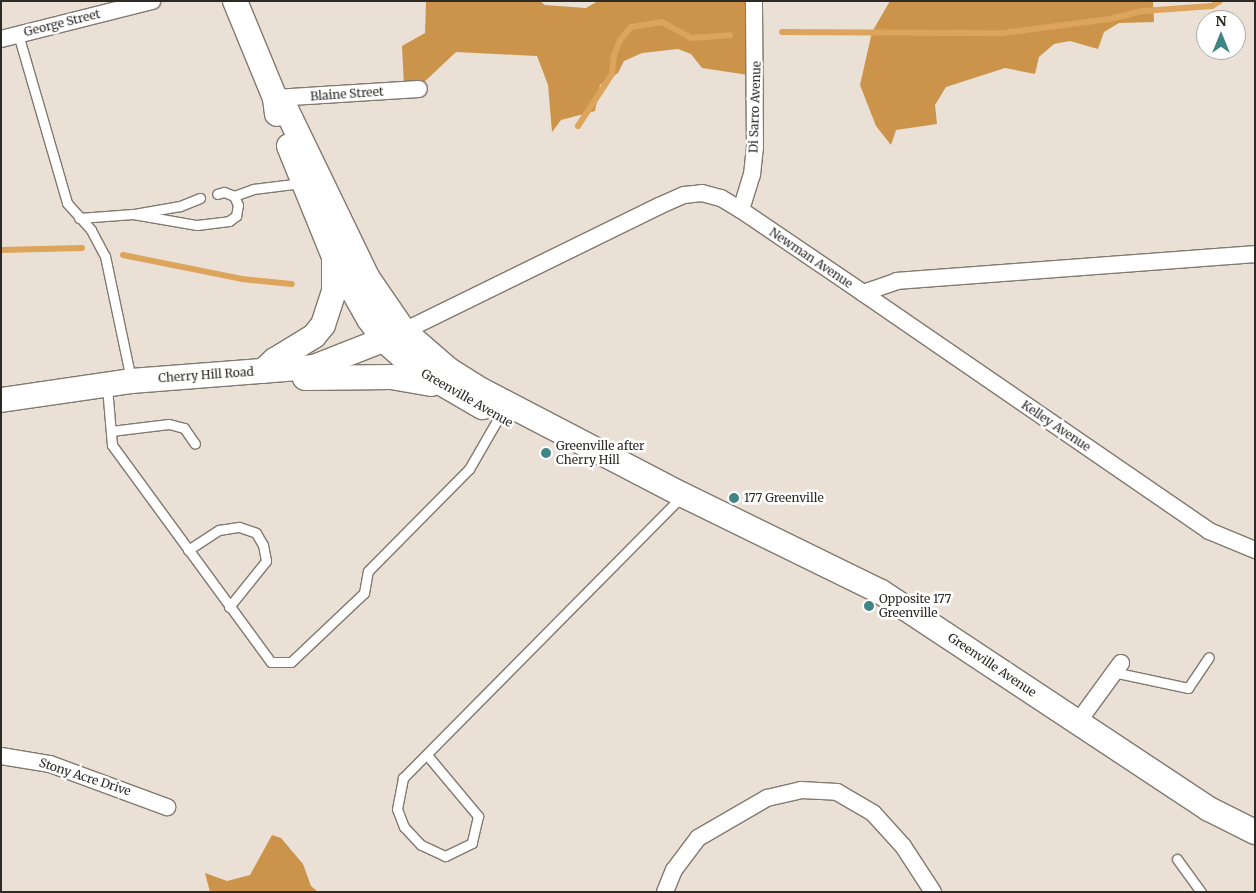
<!DOCTYPE html>
<html>
<head>
<meta charset="utf-8">
<style>
	body { margin:0 }
	#map { position:relative; width:1256px; height:893px; overflow:hidden; background:#eae0d5; font-family:Merriweather,serif }
	div>[style] { position:absolute }
	.forest>* { inset:0; background:#cc944a }
	.stream>* { height:6px; margin:-3px; padding:0 3px; transform-origin:3px; border-radius:3px; background:#dda45b }
	.roads { filter:drop-shadow(1px 0 #82796f) drop-shadow(-1px 0 #82796f) drop-shadow(0 1px #82796f) drop-shadow(0 -1px #82796f) }
	.lane>* { height:9px; margin:-4.5px; padding:0 4.5px; transform-origin:4.5px; border-radius:4.5px; background:#fff }
	.street>* { height:16px; margin:-8px; padding:0 8px; transform-origin:8px; border-radius:8px; background:#fff }
	.secondary>* { height:24px; margin:-12px; padding:0 12px; transform-origin:12px; border-radius:12px; background:#fff }
	.dots>* { width:14px; height:14px; translate:-50% -50%; box-sizing:border-box; border:2px solid #fff; border-radius:50% }
	span { translate:-50% -50%; white-space:nowrap; text-align:center; line-height:1.15; -webkit-text-stroke:5px #fff; paint-order:stroke }
	.street-label { font-size:12px; color:#2d2a26 }
	.poi-label { font-size:12px; color:#2d2a26 }
	.left { translate:0 -50%; text-align:left }
	.frame { position:absolute; inset:0; border:2px solid #2d2a26; pointer-events:none }
	.north { position:absolute; left:1196px; top:10px; width:50px; height:50px; box-sizing:border-box; background:#fff; border:1px solid #abaaa8; border-radius:50%; rotate:0deg; font-size:14px; font-weight:700; line-height:20px; text-align:center; color:#2d2a26 }
	.north::after { content:''; display:block; margin:auto; width:18px; height:22px; background:#3f8684; clip-path:polygon(50% 0,100% 100%,50% 72%,0 100%) }
</style>
</head>
<body>
<div id="map">
	<div class="forest">
		<i style="clip-path:polygon(426px 1px,540px 1px,545px 5px,586px 8px,598px 1px,754px 1px,755px 76px,702px 68px,691px 54px,678px 49px,642px 53px,624px 61px,618px 73px,600px 85px,595px 111px,561px 120px,552px 132px,548px 85px,537px 56px,456px 52px,421px 85px,404px 86px,402px 46px,425px 33px)"></i>
		<i style="clip-path:polygon(890px 1px,1153px 1px,1154px 22px,1119px 23px,1104px 32px,1098px 49px,1070px 41px,1054px 44px,1039px 57px,1035px 74px,1005px 68px,946px 87px,935px 105px,937px 124px,896px 130px,891px 145px,876px 126px,860px 85px,872px 32px)"></i>
		<i style="clip-path:polygon(272px 835px,281px 838px,303px 864px,311px 886px,318px 892px,210px 892px,205px 873px,227px 881px,250px 875px)"></i>
	</div>
	<div class="stream">
		<i style="left:782px;top:32px;width:221px;rotate:0.3deg"></i>
		<i style="left:1003px;top:33px;width:108px;rotate:-7.5deg"></i>
		<i style="left:1110px;top:19px;width:34px;rotate:-14deg"></i>
		<i style="left:1143px;top:11px;width:69px;rotate:-4.1deg"></i>
		<i style="left:1212px;top:6px;width:9px;rotate:-32deg"></i>
		<i style="left:578px;top:126px;width:62px;rotate:-56.8deg"></i>
		<i style="left:612px;top:74px;width:19px;rotate:-84deg"></i>
		<i style="left:614px;top:55px;width:16px;rotate:-68deg"></i>
		<i style="left:620px;top:40px;width:17px;rotate:-50deg"></i>
		<i style="left:631px;top:27px;width:31px;rotate:-9deg"></i>
		<i style="left:662px;top:22px;width:33px;rotate:29deg"></i>
		<i style="left:691px;top:38px;width:39px;rotate:-4deg"></i>
		<i style="left:1px;top:250px;width:81px;rotate:-1.4deg"></i>
		<i style="left:123px;top:255px;width:121px;rotate:11.4deg"></i>
		<i style="left:242px;top:279px;width:50px;rotate:5.7deg"></i>
	</div>
	<div class="roads">
		<div class="lane">
			<i style="left:18px;top:34px;width:176px;rotate:73.8deg"></i>
			<i style="left:67px;top:203px;width:36px;rotate:48deg"></i>
			<i style="left:91px;top:230px;width:30px;rotate:62deg"></i>
			<i style="left:105px;top:256px;width:126px;rotate:78.1deg"></i>
			<i style="left:234px;top:196px;width:20px;rotate:-20deg"></i>
			<i style="left:253px;top:189px;width:49px;rotate:-7deg"></i>
			<i style="left:200px;top:198px;width:22px;rotate:158deg"></i>
			<i style="left:180px;top:206px;width:48px;rotate:170.3deg"></i>
			<i style="left:133px;top:214px;width:65px;rotate:9.8deg"></i>
			<i style="left:197px;top:225px;width:32px;rotate:-7deg"></i>
			<i style="left:229px;top:221px;width:9px;rotate:-36deg"></i>
			<i style="left:236px;top:216px;width:11px;rotate:-80deg"></i>
			<i style="left:238px;top:205px;width:10px;rotate:-114deg"></i>
			<i style="left:234px;top:196px;width:11px;rotate:-158deg"></i>
			<i style="left:224px;top:192px;width:7px;rotate:164deg"></i>
			<i style="left:79px;top:218px;width:54px;rotate:-4.2deg"></i>
			<i style="left:107px;top:387px;width:58px;rotate:85.1deg"></i>
			<i style="left:112px;top:445px;width:269px;rotate:53.8deg"></i>
			<i style="left:271px;top:662px;width:20px"></i>
			<i style="left:291px;top:662px;width:100px;rotate:-43.4deg"></i>
			<i style="left:364px;top:593px;width:22px;rotate:-80deg"></i>
			<i style="left:368px;top:571px;width:144px;rotate:-45.3deg"></i>
			<i style="left:469px;top:469px;width:60px;rotate:-60deg"></i>
			<i style="left:111px;top:431px;width:58px;rotate:-6.9deg"></i>
			<i style="left:169px;top:424px;width:16px;rotate:15deg"></i>
			<i style="left:184px;top:428px;width:19px;rotate:55deg"></i>
			<i style="left:188px;top:550px;width:37px;rotate:-33deg"></i>
			<i style="left:219px;top:530px;width:20px;rotate:-9deg"></i>
			<i style="left:239px;top:527px;width:18px;rotate:19deg"></i>
			<i style="left:256px;top:533px;width:14px;rotate:60deg"></i>
			<i style="left:263px;top:545px;width:16px;rotate:79deg"></i>
			<i style="left:266px;top:561px;width:59px;rotate:128.8deg"></i>
			<i style="left:1113px;top:672px;width:77px;rotate:12deg"></i>
			<i style="left:1188px;top:688px;width:37px;rotate:-56deg"></i>
			<i style="left:427px;top:755px;width:80px;rotate:50.1deg"></i>
			<i style="left:478px;top:816px;width:28px;rotate:103deg"></i>
			<i style="left:472px;top:843px;width:30px;rotate:154deg"></i>
			<i style="left:445px;top:856px;width:26px;rotate:-155deg"></i>
			<i style="left:421px;top:845px;width:25px;rotate:-133deg"></i>
			<i style="left:404px;top:827px;width:19px;rotate:-111deg"></i>
			<i style="left:397px;top:809px;width:32px;rotate:-79deg"></i>
			<i style="left:403px;top:778px;width:397px;rotate:-45.3deg"></i>
			<i style="left:1177px;top:859px;width:41px;rotate:54deg"></i>
		</div>
		<div class="street">
			<i style="left:1px;top:39px;width:156px;rotate:-14.1deg"></i>
			<i style="left:275px;top:98px;width:144px;rotate:-3.6deg"></i>
			<i style="left:741px;top:210px;width:37px;rotate:-73deg"></i>
			<i style="left:752px;top:175px;width:27px;rotate:-84deg"></i>
			<i style="left:755px;top:148px;width:147px;rotate:-90.4deg"></i>
			<i style="left:863px;top:293px;width:420px;rotate:34.5deg"></i>
			<i style="left:1209px;top:531px;width:50px;rotate:22.4deg"></i>
			<i style="left:404px;top:331px;width:284px;rotate:-26.1deg"></i>
			<i style="left:659px;top:206px;width:27px;rotate:-24deg"></i>
			<i style="left:684px;top:195px;width:18px;rotate:-6deg"></i>
			<i style="left:702px;top:193px;width:20px;rotate:15deg"></i>
			<i style="left:721px;top:198px;width:23px;rotate:31deg"></i>
			<i style="left:741px;top:210px;width:148px;rotate:34.2deg"></i>
			<i style="left:863px;top:293px;width:36px;rotate:-19deg"></i>
			<i style="left:897px;top:281px;width:359px;rotate:-4.3deg"></i>
			<i style="left:1078px;top:722px;width:73px;rotate:-53.9deg"></i>
			<i style="left:1px;top:756px;width:50px;rotate:9.3deg"></i>
			<i style="left:50px;top:764px;width:125px;rotate:20.2deg"></i>
			<i style="left:665px;top:892px;width:24px;rotate:-68deg"></i>
			<i style="left:674px;top:870px;width:40px;rotate:-53deg"></i>
			<i style="left:698px;top:838px;width:80px;rotate:-30.1deg"></i>
			<i style="left:767px;top:798px;width:35px;rotate:-13deg"></i>
			<i style="left:801px;top:790px;width:36px;rotate:3deg"></i>
			<i style="left:837px;top:792px;width:42px;rotate:30.3deg"></i>
			<i style="left:873px;top:813px;width:45px;rotate:47.7deg"></i>
			<i style="left:903px;top:846px;width:55px;rotate:56.9deg"></i>
		</div>
		<div class="secondary">
			<i style="left:235px;top:1px;width:105px;rotate:67.6deg"></i>
			<i style="left:275px;top:98px;width:16px;rotate:83deg"></i>
			<i style="left:275px;top:98px;width:13px;rotate:42deg"></i>
			<i style="left:285px;top:107px;width:189px;rotate:64.2deg"></i>
			<i style="left:367px;top:277px;width:65px;rotate:55.6deg"></i>
			<i style="left:404px;top:331px;width:60px;rotate:40.9deg"></i>
			<i style="left:449px;top:370px;width:38px;rotate:32deg"></i>
			<i style="left:481px;top:390px;width:228px;rotate:27.5deg"></i>
			<i style="left:683px;top:495px;width:220px;rotate:26.1deg"></i>
			<i style="left:881px;top:592px;width:393px;rotate:33.5deg"></i>
			<i style="left:1209px;top:809px;width:51px;rotate:26.6deg"></i>
			<i style="left:289px;top:146px;width:120px;rotate:67.9deg"></i>
			<i style="left:334px;top:257px;width:71px;rotate:60.6deg"></i>
			<i style="left:369px;top:319px;width:26px;rotate:54deg"></i>
			<i style="left:384px;top:340px;width:42px;rotate:42.1deg"></i>
			<i style="left:415px;top:368px;width:78px;rotate:30.2deg"></i>
			<i style="left:263px;top:371px;width:16px;rotate:-43deg"></i>
			<i style="left:275px;top:360px;width:46px;rotate:-31.6deg"></i>
			<i style="left:314px;top:336px;width:14px;rotate:-51deg"></i>
			<i style="left:323px;top:325px;width:35px;rotate:-72deg"></i>
			<i style="left:334px;top:292px;width:31px;rotate:-90deg"></i>
			<i style="left:305px;top:378px;width:86px;rotate:-0.7deg"></i>
			<i style="left:391px;top:377px;width:41px;rotate:9.9deg"></i>
			<i style="left:1px;top:400px;width:131px;rotate:-8.3deg"></i>
			<i style="left:131px;top:381px;width:184px;rotate:-4.4deg"></i>
			<i style="left:314px;top:367px;width:90px;rotate:-21.4deg"></i>
		</div>
	</div>
	<div class="dots">
		<i style="left:546px;top:453px;background:#3f8684"></i>
		<i style="left:734px;top:498px;background:#3f8684"></i>
		<i style="left:869px;top:606px;background:#3f8684"></i>
	</div>
	<div class="street-label">
		<span style="left:62px;top:23px;rotate:-14deg">George Street</span>
		<span style="left:347px;top:94px;rotate:-4deg">Blaine Street</span>
		<span style="left:755px;top:107px;rotate:-88deg">Di Sarro Avenue</span>
		<span style="left:811px;top:258px;rotate:34deg">Newman Avenue</span>
		<span style="left:206px;top:375px;rotate:-4deg">Cherry Hill Road</span>
		<span style="left:467px;top:398px;rotate:30deg">Greenville Avenue</span>
		<span style="left:1056px;top:426px;rotate:34deg">Kelley Avenue</span>
		<span style="left:992px;top:665px;rotate:34deg">Greenville Avenue</span>
		<span style="left:85px;top:777px;rotate:18deg">Stony Acre Drive</span>
	</div>
	<div class="poi-label">
		<span class="left" style="left:556px;top:453px">Greenville after<br>Cherry Hill</span>
		<span class="left" style="left:744px;top:498px">177 Greenville</span>
		<span class="left" style="left:879px;top:606px">Opposite 177<br>Greenville</span>
	</div>
	<div class="frame"></div>
	<div class="north">N</div>
</div>
</body>
</html>
